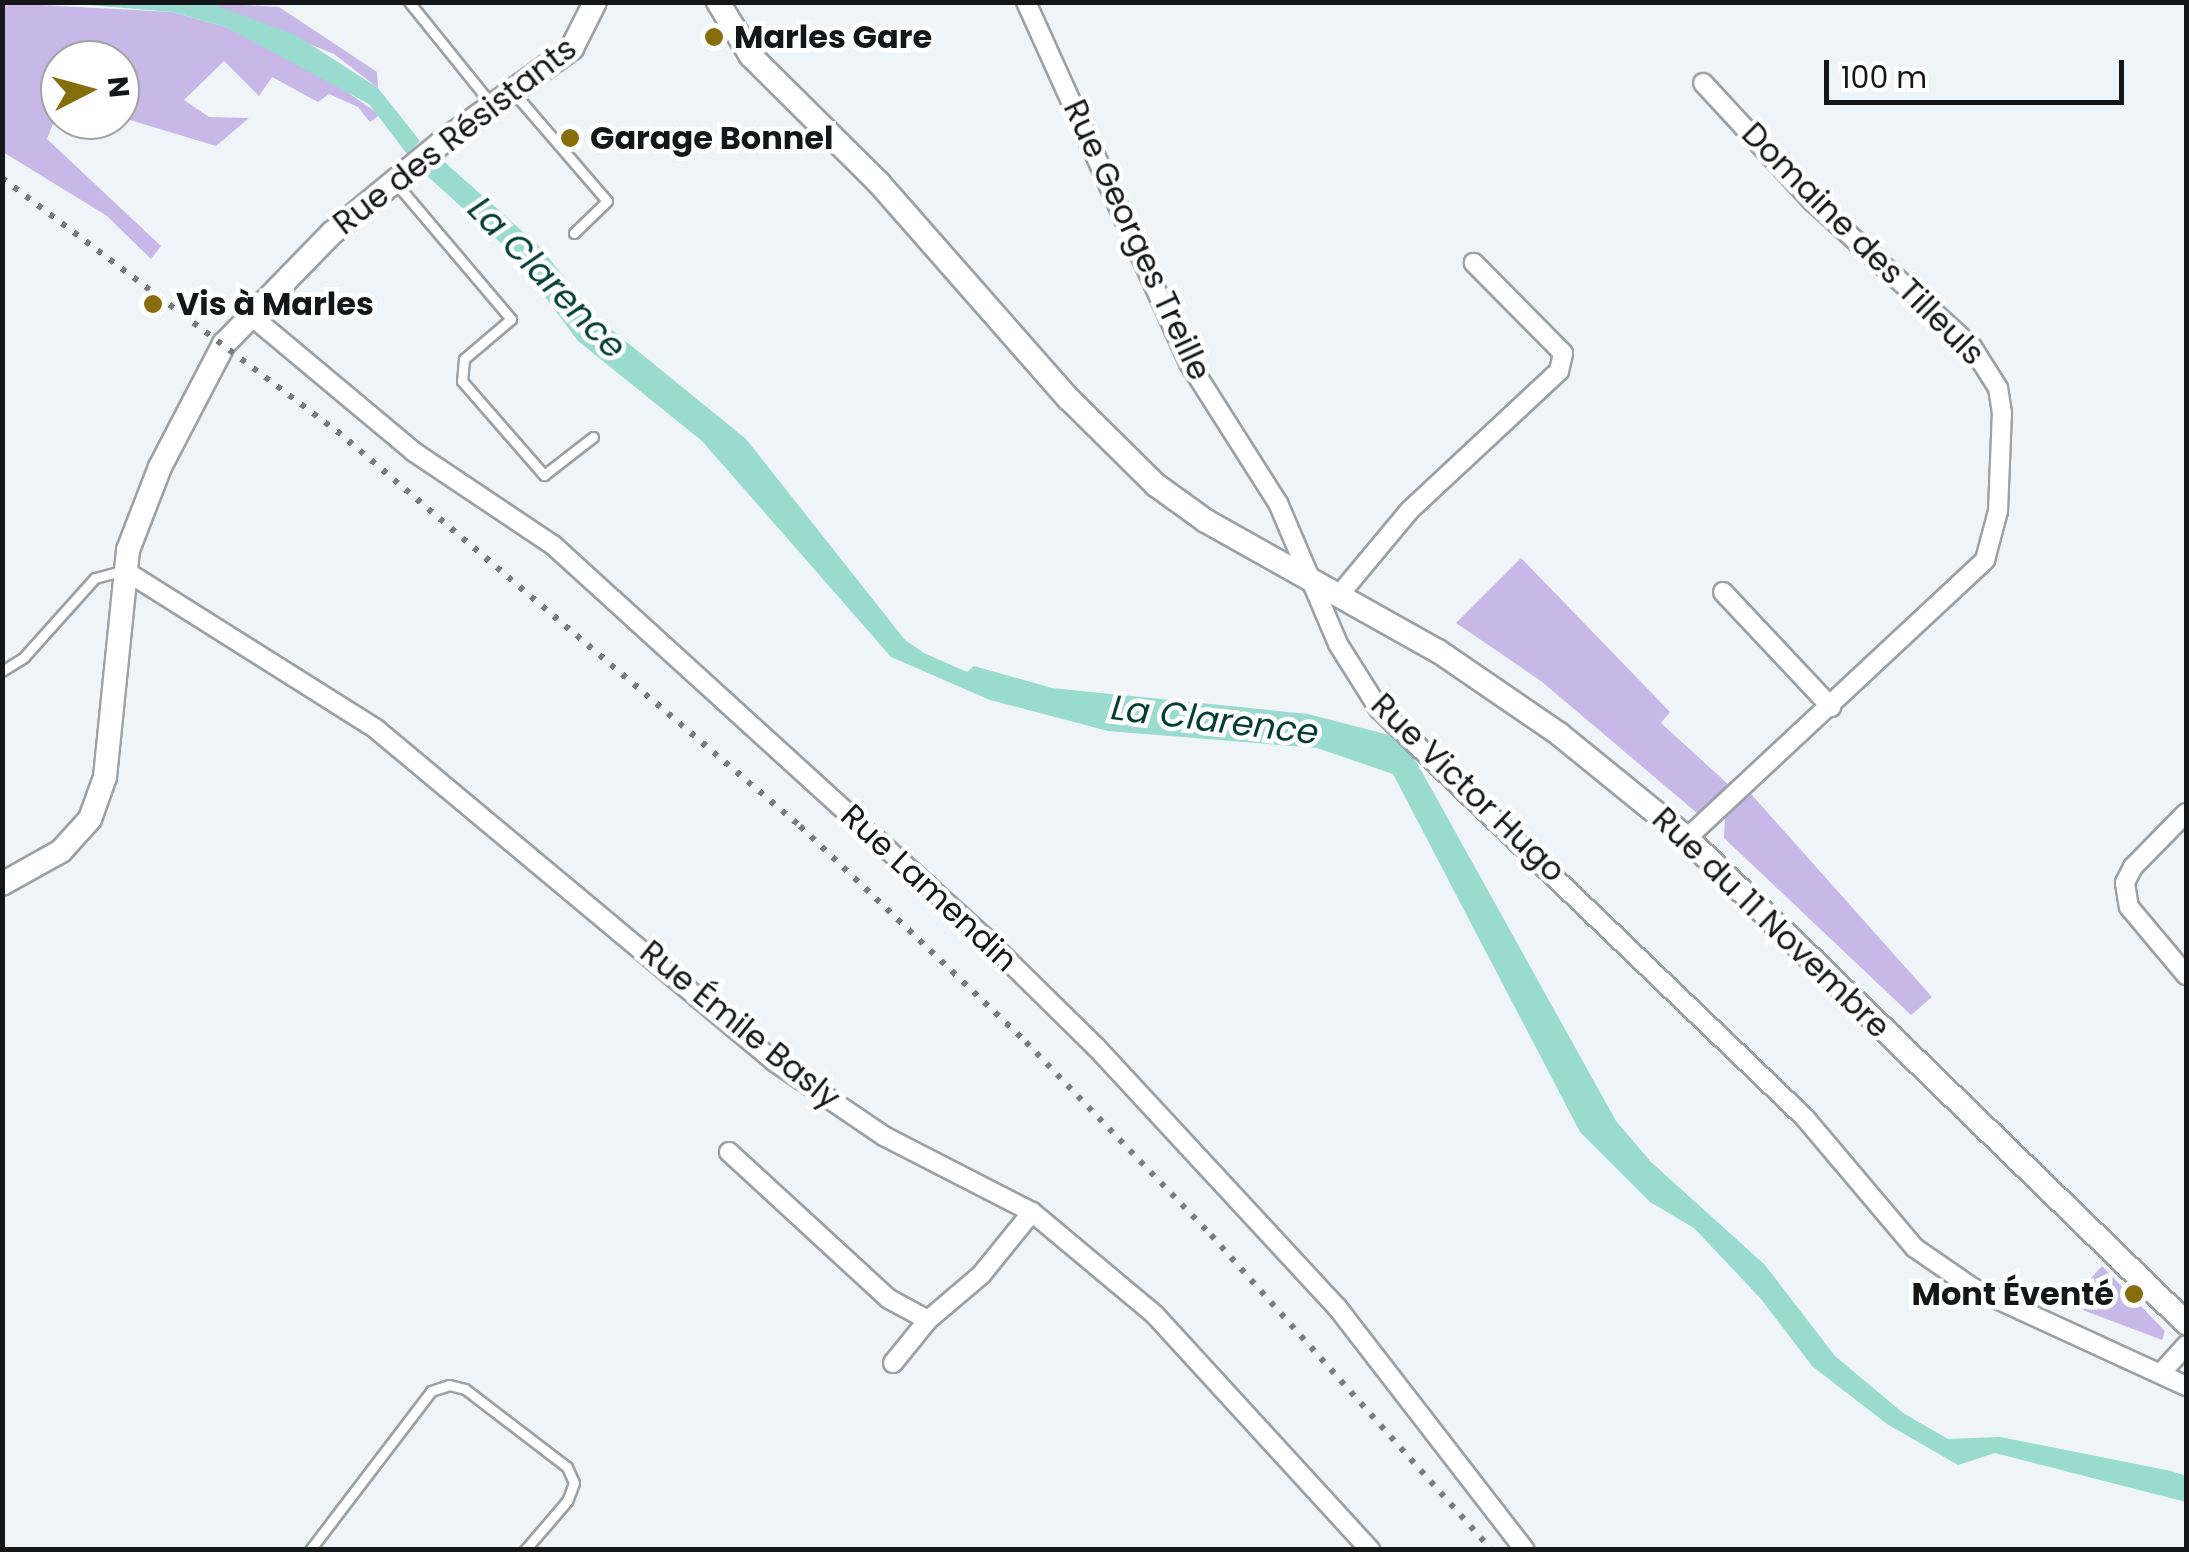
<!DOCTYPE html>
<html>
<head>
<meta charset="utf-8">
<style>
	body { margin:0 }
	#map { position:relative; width:2189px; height:1552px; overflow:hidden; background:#eff4f8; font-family:Poppins,sans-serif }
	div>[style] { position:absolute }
	.green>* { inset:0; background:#c7b8e7 }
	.water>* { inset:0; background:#99dbce }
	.roads { filter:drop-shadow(2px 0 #9ca1a5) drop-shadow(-2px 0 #9ca1a5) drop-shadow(0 2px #9ca1a5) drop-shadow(0 -2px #9ca1a5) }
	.lane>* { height:9px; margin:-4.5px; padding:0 4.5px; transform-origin:4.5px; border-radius:4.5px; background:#fff }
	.street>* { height:18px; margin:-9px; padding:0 9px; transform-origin:9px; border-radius:9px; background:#fff }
	.secondary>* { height:22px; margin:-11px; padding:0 11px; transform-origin:11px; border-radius:11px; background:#fff }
	.rail>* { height:6px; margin-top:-3px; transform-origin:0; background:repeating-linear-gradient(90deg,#797c7f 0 5px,transparent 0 15px) }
	.dots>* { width:28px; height:28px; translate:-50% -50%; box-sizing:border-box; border:5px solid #fff; border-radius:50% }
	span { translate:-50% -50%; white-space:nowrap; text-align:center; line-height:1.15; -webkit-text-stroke:9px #fff; paint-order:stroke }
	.poi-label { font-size:32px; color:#141617; font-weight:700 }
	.left { translate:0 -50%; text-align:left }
	.right { translate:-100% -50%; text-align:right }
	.street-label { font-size:32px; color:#141617 }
	.water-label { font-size:35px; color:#003d35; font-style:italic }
	.frame { position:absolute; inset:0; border:5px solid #141617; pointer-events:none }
	.north { position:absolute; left:40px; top:40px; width:100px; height:100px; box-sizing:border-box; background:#fff; border:2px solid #a1a2a2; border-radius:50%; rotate:84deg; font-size:28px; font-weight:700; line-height:40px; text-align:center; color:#141617 }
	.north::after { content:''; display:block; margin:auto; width:35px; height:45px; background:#866e0c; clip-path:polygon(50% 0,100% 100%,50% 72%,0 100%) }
	.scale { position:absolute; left:1824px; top:60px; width:300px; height:45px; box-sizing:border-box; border:5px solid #141617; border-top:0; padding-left:12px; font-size:30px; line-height:35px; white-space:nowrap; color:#141617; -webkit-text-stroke:8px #fff; paint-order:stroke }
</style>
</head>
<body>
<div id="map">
	<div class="green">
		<i style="clip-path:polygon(2px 3px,172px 12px,226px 27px,316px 70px,380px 115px,370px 122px,358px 107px,329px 94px,318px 102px,272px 77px,259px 96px,224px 61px,184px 100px,209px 117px,249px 118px,216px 146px,120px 117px,120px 60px,60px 60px,60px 106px,47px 139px,161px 246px,151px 259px,107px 216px,3px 152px)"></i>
		<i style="clip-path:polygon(209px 3px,279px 7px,377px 72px,378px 88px,334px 54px)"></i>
		<i style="clip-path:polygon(1521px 558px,1670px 712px,1661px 723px,1730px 786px,1697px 813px,1541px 681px,1456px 623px)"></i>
		<i style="clip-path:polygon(1751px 794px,1932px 997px,1911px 1015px,1724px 838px,1725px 816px)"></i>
		<i style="clip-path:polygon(2102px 1266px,2165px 1331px,2162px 1340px,2067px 1304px)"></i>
	</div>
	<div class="water">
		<i style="clip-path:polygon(65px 3px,209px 3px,296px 35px,378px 88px,420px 141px,407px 154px,369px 104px,226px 27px,172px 12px)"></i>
		<i style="clip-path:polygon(441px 159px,540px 247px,596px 317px,746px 439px,905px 640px,924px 653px,967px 672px,974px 666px,1052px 688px,1308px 714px,1393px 736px,1412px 754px,1616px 1121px,1651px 1162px,1765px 1265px,1835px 1356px,1903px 1413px,1948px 1439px,2000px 1437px,2171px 1471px,2186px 1476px,2186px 1502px,1995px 1453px,1958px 1465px,1887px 1424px,1812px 1366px,1761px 1299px,1694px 1228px,1650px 1202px,1580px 1132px,1393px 774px,1317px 748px,1108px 731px,990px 700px,891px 657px,702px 441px,578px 341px,514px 255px,424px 173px)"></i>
	</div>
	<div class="roads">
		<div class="lane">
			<i style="left:409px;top:2px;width:132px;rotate:51.1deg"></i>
			<i style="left:515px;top:94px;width:141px;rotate:49.3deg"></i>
			<i style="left:607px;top:201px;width:46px;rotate:135.9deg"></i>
			<i style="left:394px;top:181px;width:181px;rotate:49.7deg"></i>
			<i style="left:511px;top:319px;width:62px;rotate:139.6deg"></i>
			<i style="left:464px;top:359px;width:22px;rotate:95deg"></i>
			<i style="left:462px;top:381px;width:125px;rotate:48.9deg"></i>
			<i style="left:544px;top:475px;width:62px;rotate:-37.8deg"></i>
			<i style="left:2px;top:671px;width:26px;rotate:-32deg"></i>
			<i style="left:24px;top:657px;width:106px;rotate:-48.1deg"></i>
			<i style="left:95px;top:578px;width:30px;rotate:-15deg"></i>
			<i style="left:310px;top:1550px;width:200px;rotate:-52.7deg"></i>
			<i style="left:431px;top:1391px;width:19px;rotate:-18deg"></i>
			<i style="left:449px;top:1385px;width:16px;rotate:14deg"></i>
			<i style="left:465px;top:1389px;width:128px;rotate:37.4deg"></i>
			<i style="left:567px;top:1467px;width:17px;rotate:66deg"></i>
			<i style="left:574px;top:1483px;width:19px;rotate:111deg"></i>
			<i style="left:567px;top:1501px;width:65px;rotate:130.6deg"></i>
		</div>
		<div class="street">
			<i style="left:1026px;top:2px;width:396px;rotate:65.7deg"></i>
			<i style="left:1189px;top:363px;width:166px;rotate:57.6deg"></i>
			<i style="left:1278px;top:503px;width:153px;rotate:66.9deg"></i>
			<i style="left:1338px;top:644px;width:77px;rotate:57.8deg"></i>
			<i style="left:1379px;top:709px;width:591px;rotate:43.83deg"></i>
			<i style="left:1805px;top:1118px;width:170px;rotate:49.8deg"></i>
			<i style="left:1915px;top:1248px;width:70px;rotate:34.6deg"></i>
			<i style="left:1973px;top:1288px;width:234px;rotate:24.7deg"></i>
			<i style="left:249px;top:314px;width:215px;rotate:39.9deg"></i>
			<i style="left:414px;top:452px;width:167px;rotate:33.8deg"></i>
			<i style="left:553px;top:545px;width:585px;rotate:42.3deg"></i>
			<i style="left:986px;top:939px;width:154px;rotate:44.5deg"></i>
			<i style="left:1096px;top:1047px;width:355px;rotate:47.2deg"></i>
			<i style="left:1337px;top:1307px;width:307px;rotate:52.3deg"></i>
			<i style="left:124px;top:570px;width:298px;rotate:32.2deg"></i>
			<i style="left:376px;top:729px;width:520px;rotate:39.85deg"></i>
			<i style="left:775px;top:1062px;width:132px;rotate:34.2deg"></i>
			<i style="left:884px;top:1136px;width:166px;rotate:27.2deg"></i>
			<i style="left:1032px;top:1212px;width:160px;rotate:39.9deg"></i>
			<i style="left:1155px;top:1315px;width:319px;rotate:47.5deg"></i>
			<i style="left:1723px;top:592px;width:158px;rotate:46.8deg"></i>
			<i style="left:1340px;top:594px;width:109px;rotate:-50.2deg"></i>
			<i style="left:1410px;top:510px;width:204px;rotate:-43deg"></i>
			<i style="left:1559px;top:371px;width:18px;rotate:-77deg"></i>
			<i style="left:1563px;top:353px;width:127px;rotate:-134.7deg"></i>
			<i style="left:2186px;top:813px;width:76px;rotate:134.5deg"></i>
			<i style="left:2133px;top:867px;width:18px;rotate:117deg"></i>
			<i style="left:2125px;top:883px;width:24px;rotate:81deg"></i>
			<i style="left:2129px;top:907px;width:89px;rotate:50deg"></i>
			<i style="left:1687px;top:838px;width:408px;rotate:-43deg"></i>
			<i style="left:1985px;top:560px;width:51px;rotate:-75.1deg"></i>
			<i style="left:1998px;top:511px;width:98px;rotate:-87.7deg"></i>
			<i style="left:2002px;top:413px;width:25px;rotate:-99deg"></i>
			<i style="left:1998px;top:388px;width:49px;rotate:-122.4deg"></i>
			<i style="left:1972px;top:347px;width:215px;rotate:-137.6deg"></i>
			<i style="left:1813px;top:202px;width:162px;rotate:-132.7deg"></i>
			<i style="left:729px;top:1152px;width:217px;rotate:42.6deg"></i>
			<i style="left:889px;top:1299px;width:44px;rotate:28.3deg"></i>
			<i style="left:893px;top:1363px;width:55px;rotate:-50.9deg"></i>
			<i style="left:928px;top:1320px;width:70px;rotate:-40.3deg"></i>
			<i style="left:981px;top:1275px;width:81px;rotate:-51deg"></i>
			<i style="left:2162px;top:1372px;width:36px;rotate:-48deg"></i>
		</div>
		<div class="secondary">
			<i style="left:718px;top:2px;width:63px;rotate:58.6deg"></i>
			<i style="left:751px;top:56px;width:179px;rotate:44.8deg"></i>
			<i style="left:878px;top:182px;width:288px;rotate:48.7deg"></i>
			<i style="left:1068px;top:398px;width:124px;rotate:44.7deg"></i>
			<i style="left:1156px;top:485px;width:62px;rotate:35.8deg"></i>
			<i style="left:1206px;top:521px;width:266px;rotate:29.3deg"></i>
			<i style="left:1438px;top:651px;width:147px;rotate:34.4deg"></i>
			<i style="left:1559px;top:734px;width:165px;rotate:39.1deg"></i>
			<i style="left:1687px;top:838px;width:696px;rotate:44.18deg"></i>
			<i style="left:2px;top:884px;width:68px;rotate:-29.2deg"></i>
			<i style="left:61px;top:851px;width:43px;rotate:-47.8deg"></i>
			<i style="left:90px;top:819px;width:45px;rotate:-70.3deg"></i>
			<i style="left:105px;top:777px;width:228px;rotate:-84.2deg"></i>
			<i style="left:128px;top:550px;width:89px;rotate:-68.9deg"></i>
			<i style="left:160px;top:467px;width:139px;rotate:-62.5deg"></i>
			<i style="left:224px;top:344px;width:155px;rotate:-45.8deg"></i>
			<i style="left:332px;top:233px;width:141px;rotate:-39.5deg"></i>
			<i style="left:441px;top:143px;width:162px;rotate:-35.9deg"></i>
			<i style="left:572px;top:48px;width:51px;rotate:-63.4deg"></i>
		</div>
	</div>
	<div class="rail">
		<i style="left:2px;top:178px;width:420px;rotate:37.1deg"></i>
		<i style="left:337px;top:431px;width:609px;rotate:40.47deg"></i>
		<i style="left:800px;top:826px;width:313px;rotate:43.7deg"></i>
		<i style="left:1026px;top:1042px;width:267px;rotate:46.2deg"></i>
		<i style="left:1211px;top:1235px;width:422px;rotate:48.3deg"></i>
	</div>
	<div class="dots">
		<i style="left:714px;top:37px;background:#866e0c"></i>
		<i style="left:570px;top:138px;background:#866e0c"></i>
		<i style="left:153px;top:304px;background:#866e0c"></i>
		<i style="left:2134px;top:1294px;background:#866e0c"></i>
	</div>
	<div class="poi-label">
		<span class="left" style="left:734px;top:37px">Marles Gare</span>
		<span class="left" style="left:590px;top:138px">Garage Bonnel</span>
		<span class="left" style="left:176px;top:304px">Vis à Marles</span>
		<span class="right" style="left:2114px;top:1294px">Mont Éventé</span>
	</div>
	<div class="street-label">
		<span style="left:455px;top:136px;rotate:-38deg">Rue des Résistants</span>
		<span style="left:1137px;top:240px;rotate:65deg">Rue Georges Treille</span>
		<span style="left:1863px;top:244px;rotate:45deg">Domaine des Tilleuls</span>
		<span style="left:1468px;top:788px;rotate:44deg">Rue Victor Hugo</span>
		<span style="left:929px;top:888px;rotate:43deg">Rue Lamendin</span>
		<span style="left:1771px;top:923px;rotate:44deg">Rue du 11 Novembre</span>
		<span style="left:740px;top:1025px;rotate:39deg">Rue Émile Basly</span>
	</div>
	<div class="water-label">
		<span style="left:547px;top:278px;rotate:46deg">La Clarence</span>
		<span style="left:1215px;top:720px;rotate:7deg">La Clarence</span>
	</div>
	<div class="frame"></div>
	<div class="north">N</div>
	<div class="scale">100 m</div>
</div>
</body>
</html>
